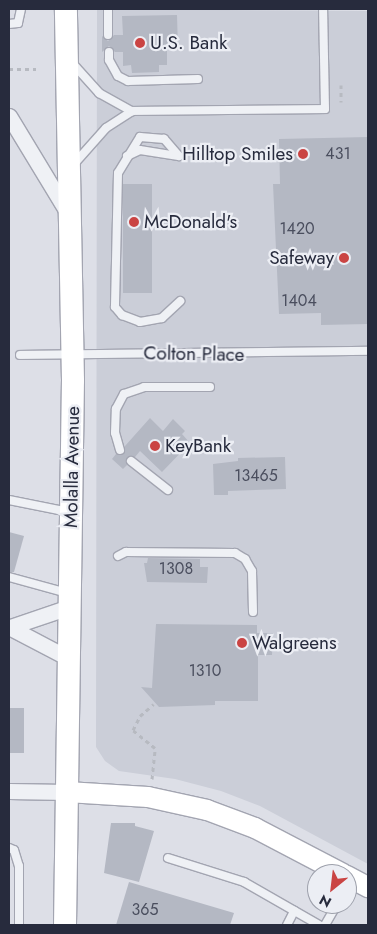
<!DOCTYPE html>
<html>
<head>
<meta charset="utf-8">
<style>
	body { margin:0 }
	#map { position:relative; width:377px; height:934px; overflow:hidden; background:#dddfe7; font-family:Jost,sans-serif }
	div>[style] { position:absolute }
	.built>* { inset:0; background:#cbced8 }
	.building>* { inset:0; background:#b4b8c3; transform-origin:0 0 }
	.path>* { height:3px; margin-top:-1.5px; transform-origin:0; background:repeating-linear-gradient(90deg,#b7bac1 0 4px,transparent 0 8px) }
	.roads { filter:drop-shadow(1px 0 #a3a5b1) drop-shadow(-1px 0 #a3a5b1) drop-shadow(0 1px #a3a5b1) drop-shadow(0 -1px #a3a5b1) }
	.lane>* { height:8px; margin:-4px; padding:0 4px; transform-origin:4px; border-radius:4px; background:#eff1f5 }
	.street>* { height:15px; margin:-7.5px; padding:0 7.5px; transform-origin:7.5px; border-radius:7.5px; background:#eff1f5 }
	.secondary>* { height:20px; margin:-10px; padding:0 10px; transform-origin:10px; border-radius:10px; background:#fff }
	.primary>* { height:22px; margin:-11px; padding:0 11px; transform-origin:11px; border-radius:11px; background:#fff }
	.dots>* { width:14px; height:14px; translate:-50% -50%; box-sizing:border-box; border:2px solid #eceef4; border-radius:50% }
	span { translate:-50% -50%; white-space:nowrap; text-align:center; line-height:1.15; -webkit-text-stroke:4.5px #eceef4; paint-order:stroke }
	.number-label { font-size:16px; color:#4a4e5e }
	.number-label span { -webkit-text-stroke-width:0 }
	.poi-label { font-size:19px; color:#272b3d }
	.left { translate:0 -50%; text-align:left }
	.right { translate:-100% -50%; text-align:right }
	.street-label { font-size:19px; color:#272b3d }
	.frame { position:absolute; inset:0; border:10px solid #272b3d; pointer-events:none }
	.north { position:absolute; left:307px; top:864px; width:50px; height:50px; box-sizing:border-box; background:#eceef4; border:1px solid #9da0ab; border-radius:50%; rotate:209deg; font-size:14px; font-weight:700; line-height:20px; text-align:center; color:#272b3d }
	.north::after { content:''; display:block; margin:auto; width:18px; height:22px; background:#ca4443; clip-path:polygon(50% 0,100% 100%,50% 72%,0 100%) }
</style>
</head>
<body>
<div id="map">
	<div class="built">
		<i style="clip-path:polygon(97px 9px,368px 11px,368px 864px,260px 806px,221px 791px,175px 779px,119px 771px,105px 761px,96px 747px)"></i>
	</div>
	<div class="building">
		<i style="clip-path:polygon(177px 15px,178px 50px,167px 50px,167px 65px,159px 65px,159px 72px,132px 73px,131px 65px,123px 66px,123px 52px,115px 52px,109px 46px,102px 52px,102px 36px,108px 41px,114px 35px,123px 35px,122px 16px)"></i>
		<i style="clip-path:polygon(368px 137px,368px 324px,321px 325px,321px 313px,279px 314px,273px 184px,280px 184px,279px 139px)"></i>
		<i style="left:123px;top:184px;width:29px;height:109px"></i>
		<i style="clip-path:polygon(150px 418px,163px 431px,173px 419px,185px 431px,182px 434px,190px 443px,162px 472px,140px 451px,135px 457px,127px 457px,127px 465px,123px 469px,112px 459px,116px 454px,124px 453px,125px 446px)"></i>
		<i style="clip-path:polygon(285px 457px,286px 489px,228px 491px,228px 495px,214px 495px,213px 464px,238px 461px,238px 458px)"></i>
		<i style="clip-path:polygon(9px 532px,24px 536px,14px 572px,9px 572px)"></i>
		<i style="clip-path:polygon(148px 558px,200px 559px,200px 567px,208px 567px,207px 583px,147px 582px,144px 563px,147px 563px)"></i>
		<i style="clip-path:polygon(156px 624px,257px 625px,257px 633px,273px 633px,272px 655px,258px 655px,258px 701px,215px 701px,215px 705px,159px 707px,141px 687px,152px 688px)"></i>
		<i style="left:9px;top:708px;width:15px;height:45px"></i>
		<i style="clip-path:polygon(111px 823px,135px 823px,135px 826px,154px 831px,139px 882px,104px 873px)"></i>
		<i style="clip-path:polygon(129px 882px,234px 913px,230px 925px,116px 925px)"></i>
	</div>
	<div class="path">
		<i style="left:9px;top:69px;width:27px"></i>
		<i style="left:341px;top:85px;width:17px;rotate:90deg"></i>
		<i style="left:152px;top:779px;width:31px;rotate:-84deg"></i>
		<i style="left:155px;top:748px;width:28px;rotate:-141deg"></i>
		<i style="left:133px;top:730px;width:16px;rotate:-63deg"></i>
		<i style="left:140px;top:716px;width:18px;rotate:-41deg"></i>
	</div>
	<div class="roads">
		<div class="lane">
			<i style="left:108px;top:9px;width:26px;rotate:90deg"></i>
			<i style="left:9px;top:24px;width:9px;rotate:-6deg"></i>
			<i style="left:18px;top:23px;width:14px;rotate:-78deg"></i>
			<i style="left:109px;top:52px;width:8px;rotate:90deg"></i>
			<i style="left:109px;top:60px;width:18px;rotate:61deg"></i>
			<i style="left:118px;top:76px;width:11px;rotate:27deg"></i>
			<i style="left:128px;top:81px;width:70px;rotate:-1.6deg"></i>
			<i style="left:74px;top:65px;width:38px;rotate:48deg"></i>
			<i style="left:99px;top:93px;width:38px;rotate:29deg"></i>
			<i style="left:127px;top:156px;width:14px;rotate:-25deg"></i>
			<i style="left:140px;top:150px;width:39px;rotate:9deg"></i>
			<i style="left:179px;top:156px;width:23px;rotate:-131deg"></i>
			<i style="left:164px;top:139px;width:24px;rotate:-175deg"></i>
			<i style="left:140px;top:137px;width:42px;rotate:121.4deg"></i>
			<i style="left:118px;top:173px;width:134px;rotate:91.3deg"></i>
			<i style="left:115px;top:307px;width:11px;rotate:49deg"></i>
			<i style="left:122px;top:315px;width:19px;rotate:21deg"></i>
			<i style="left:140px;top:322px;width:22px;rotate:-10deg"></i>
			<i style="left:162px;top:318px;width:25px;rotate:-43deg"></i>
			<i style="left:74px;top:164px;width:48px;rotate:-48.4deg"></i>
			<i style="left:106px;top:128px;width:31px;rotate:-33deg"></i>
			<i style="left:132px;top:111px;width:193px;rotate:-0.6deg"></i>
			<i style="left:325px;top:109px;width:100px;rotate:-91.1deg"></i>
			<i style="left:20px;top:355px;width:348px;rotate:-0.7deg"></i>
			<i style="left:120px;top:450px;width:18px;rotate:-106deg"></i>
			<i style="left:115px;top:433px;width:24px;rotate:-88deg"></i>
			<i style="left:116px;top:409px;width:17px;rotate:-62deg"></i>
			<i style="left:124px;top:394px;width:21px;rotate:-19deg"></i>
			<i style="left:144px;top:387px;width:66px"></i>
			<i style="left:131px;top:461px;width:47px;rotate:38.1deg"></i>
			<i style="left:9px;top:500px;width:61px;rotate:11.3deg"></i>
			<i style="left:118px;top:556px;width:9px;rotate:-27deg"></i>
			<i style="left:126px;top:552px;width:109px;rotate:0.5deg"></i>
			<i style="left:235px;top:553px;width:12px;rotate:31deg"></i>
			<i style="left:245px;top:559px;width:14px;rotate:60deg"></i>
			<i style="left:252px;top:571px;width:41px;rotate:88.6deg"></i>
			<i style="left:9px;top:577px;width:60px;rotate:15.4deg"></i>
			<i style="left:9px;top:848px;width:5px;rotate:22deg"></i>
			<i style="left:14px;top:850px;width:17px;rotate:73deg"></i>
			<i style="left:19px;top:866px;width:59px;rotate:90deg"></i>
			<i style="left:168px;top:858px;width:80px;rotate:17.5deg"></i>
			<i style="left:244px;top:882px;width:86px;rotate:29.8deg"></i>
			<i style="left:287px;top:925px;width:16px;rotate:-63deg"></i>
			<i style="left:325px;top:925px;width:24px;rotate:-60deg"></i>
		</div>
		<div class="street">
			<i style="left:9px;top:116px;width:116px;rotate:58.8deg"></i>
			<i style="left:9px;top:627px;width:67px;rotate:27.7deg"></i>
			<i style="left:10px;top:627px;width:62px;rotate:-18.7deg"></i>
			<i style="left:9px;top:791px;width:58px;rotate:1deg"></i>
		</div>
		<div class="secondary">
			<i style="left:67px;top:792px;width:81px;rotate:3.5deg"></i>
			<i style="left:148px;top:797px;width:60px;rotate:12.4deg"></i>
			<i style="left:207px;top:810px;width:51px;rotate:20.6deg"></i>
			<i style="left:255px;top:828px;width:99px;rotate:27.6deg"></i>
			<i style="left:347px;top:876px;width:24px;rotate:28deg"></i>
		</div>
		<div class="primary">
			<i style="left:65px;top:925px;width:545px;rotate:-89.16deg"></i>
			<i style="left:73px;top:380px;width:371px;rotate:-91.1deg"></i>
		</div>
	</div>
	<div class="dots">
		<i style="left:140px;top:43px;background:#ca4443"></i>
		<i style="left:303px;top:154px;background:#ca4443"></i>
		<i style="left:134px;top:222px;background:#ca4443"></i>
		<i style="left:344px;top:258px;background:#ca4443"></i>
		<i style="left:155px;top:446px;background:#ca4443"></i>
		<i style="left:242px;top:643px;background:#ca4443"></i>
	</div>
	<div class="number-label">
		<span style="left:338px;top:154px">431</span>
		<span style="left:297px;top:229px">1420</span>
		<span style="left:299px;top:301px">1404</span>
		<span style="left:256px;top:476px">13465</span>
		<span style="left:176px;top:569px">1308</span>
		<span style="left:205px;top:671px">1310</span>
		<span style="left:145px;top:910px">365</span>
	</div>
	<div class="poi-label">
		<span class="left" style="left:150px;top:43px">U.S. Bank</span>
		<span class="right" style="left:293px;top:154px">Hilltop Smiles</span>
		<span class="left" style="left:144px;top:222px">McDonald's</span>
		<span class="right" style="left:334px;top:258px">Safeway</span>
		<span class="left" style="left:165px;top:446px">KeyBank</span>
		<span class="left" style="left:252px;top:643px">Walgreens</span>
	</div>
	<div class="street-label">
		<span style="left:194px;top:354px;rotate:1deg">Colton Place</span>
		<span style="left:72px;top:467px;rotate:-89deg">Molalla Avenue</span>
	</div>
	<div class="frame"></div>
	<div class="north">N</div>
</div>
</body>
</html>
